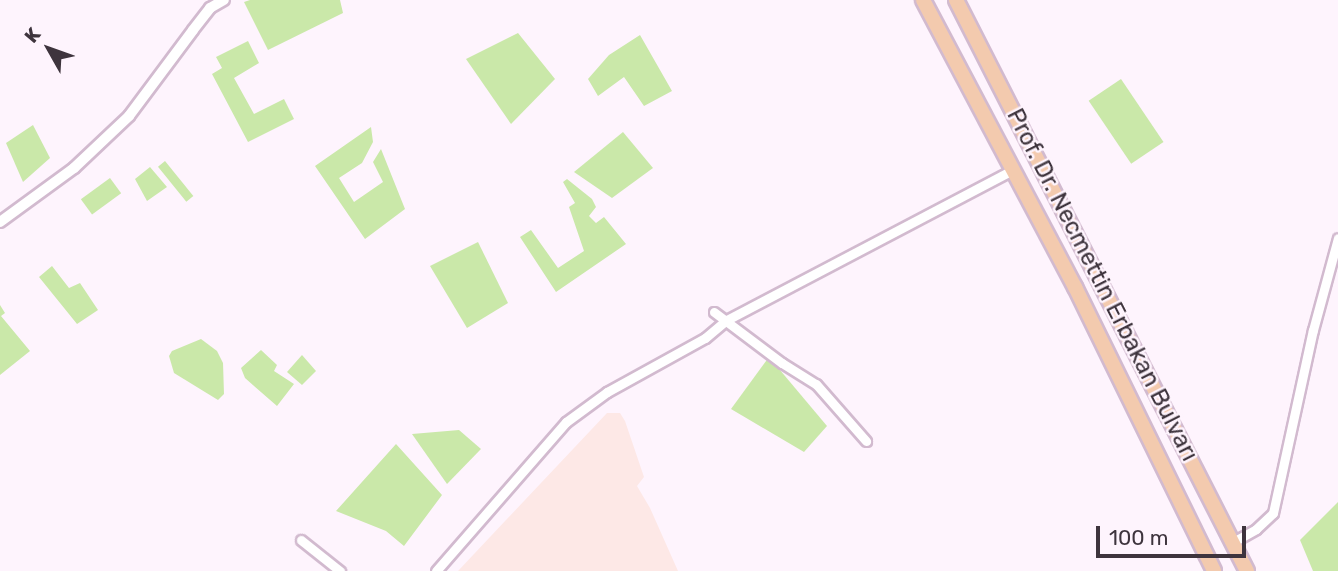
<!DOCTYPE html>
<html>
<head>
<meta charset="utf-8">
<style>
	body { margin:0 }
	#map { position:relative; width:1338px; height:571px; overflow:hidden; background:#fef4fd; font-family:Rubik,sans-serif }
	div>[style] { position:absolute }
	.education>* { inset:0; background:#fde8e6 }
	.green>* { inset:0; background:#cae8a9; transform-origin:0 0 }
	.roads { filter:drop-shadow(2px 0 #d2bacf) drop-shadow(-2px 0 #d2bacf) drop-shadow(0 2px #d2bacf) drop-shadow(0 -2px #d2bacf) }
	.minor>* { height:9px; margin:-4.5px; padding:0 4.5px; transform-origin:4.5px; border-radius:4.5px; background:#fff }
	.tertiary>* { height:10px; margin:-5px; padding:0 5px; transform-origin:5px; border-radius:5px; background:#fff }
	.primary>* { height:14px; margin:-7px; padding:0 7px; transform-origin:7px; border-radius:7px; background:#f3caae }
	span { translate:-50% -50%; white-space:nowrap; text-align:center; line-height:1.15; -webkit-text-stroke:5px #fef4fd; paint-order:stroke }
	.street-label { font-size:24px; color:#3e343d }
	.north { position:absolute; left:14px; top:14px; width:70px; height:70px; -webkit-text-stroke:5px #fef4fd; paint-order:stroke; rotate:310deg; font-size:19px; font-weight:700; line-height:28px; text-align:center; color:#3e343d }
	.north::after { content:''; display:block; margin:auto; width:24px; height:32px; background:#3e343d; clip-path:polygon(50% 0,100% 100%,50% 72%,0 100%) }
	.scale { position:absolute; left:1096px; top:526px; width:150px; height:32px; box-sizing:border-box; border:4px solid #3e343d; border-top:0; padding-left:9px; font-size:21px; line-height:24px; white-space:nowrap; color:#3e343d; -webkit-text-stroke:5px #fef4fd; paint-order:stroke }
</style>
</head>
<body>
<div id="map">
	<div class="education">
		<i style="clip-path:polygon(607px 413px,620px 413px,625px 421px,644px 477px,637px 486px,650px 508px,678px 571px,458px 571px)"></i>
	</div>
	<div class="green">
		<i style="clip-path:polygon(250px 0,340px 0,343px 13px,268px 50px,244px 2px)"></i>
		<i style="clip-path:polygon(518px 33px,555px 79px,511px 124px,466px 59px)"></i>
		<i style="clip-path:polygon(640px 35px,672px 91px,644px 106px,624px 77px,598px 96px,588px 79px,609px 55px)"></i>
		<i style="clip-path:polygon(248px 41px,259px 63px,234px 78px,254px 114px,284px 99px,294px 119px,248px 142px,212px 74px,222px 68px,216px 57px)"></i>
		<i style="left:1121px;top:79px;width:76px;height:39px;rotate:56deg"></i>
		<i style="clip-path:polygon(33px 125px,50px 158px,23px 182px,6px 143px)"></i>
		<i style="clip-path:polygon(371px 127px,373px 142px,362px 163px,339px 178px,354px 202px,383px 182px,373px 162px,381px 149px,405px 209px,365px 239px,315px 166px)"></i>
		<i style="clip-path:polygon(623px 132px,653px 168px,612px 198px,574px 172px)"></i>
		<i style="left:165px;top:161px;width:45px;height:9px;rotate:51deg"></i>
		<i style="clip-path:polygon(150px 167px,167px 187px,147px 201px,135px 179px)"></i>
		<i style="left:110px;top:178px;width:19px;height:36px;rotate:54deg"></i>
		<i style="clip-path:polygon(567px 179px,592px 199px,596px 207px,589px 216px,596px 223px,604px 217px,626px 244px,556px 292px,520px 237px,531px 230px,558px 268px,584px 251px,569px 207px,575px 203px,563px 182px)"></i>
		<i style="clip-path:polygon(478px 242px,508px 303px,467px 328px,430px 266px)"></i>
		<i style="clip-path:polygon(52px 266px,69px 288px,80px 283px,98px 310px,77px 324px,39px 277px)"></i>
		<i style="clip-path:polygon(0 305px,5px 313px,1px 316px,30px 351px,0 375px)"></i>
		<i style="clip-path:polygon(201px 339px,217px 351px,223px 363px,224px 394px,218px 400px,174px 373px,169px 356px,172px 351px)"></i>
		<i style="clip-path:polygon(261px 350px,277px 365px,274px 371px,294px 384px,277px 406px,245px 378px,241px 368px)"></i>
		<i style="clip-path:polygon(302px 355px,316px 371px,302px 385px,287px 372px)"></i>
		<i style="clip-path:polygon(769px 357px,827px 426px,804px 452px,731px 409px)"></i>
		<i style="clip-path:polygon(459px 430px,481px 449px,447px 484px,412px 434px)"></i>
		<i style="clip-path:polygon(396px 444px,442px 495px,404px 546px,386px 531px,336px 511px)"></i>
		<i style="clip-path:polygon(1338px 502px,1338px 571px,1313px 571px,1300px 540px)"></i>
	</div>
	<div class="roads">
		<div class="minor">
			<i style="left:714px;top:312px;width:85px;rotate:36.9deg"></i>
			<i style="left:782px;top:363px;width:40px;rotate:32deg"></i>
			<i style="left:816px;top:384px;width:76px;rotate:48.7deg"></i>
			<i style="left:301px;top:540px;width:50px;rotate:38.5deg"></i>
			<i style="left:1233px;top:542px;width:26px;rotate:-29deg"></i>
			<i style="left:1256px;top:529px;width:23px;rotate:-43deg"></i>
			<i style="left:1273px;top:513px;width:187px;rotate:-77.7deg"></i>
			<i style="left:1313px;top:330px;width:95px;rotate:-74.8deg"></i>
			<i style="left:436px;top:571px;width:198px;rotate:-48.9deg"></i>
			<i style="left:566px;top:422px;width:51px;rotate:-36.2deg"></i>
			<i style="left:607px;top:392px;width:112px;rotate:-28.9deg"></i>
			<i style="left:705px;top:338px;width:26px;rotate:-40deg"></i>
			<i style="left:725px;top:321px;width:325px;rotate:-27.7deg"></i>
		</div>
		<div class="tertiary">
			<i style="left:0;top:222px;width:92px;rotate:-36.1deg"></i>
			<i style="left:74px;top:168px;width:76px;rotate:-43.4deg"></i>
			<i style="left:129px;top:116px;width:107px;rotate:-53.3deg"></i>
			<i style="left:193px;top:30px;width:28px;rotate:-52deg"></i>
			<i style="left:210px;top:8px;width:16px;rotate:-30deg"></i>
		</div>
		<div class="primary">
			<i style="left:923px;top:0;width:325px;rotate:62.1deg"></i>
			<i style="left:1075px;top:287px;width:316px;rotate:63.9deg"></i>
			<i style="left:956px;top:0;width:641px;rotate:63deg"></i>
		</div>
	</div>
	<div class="street-label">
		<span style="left:1102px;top:285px;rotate:63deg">Prof. Dr. Necmettin Erbakan Bulvarı</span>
	</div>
	<div class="north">K</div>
	<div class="scale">100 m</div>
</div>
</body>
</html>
